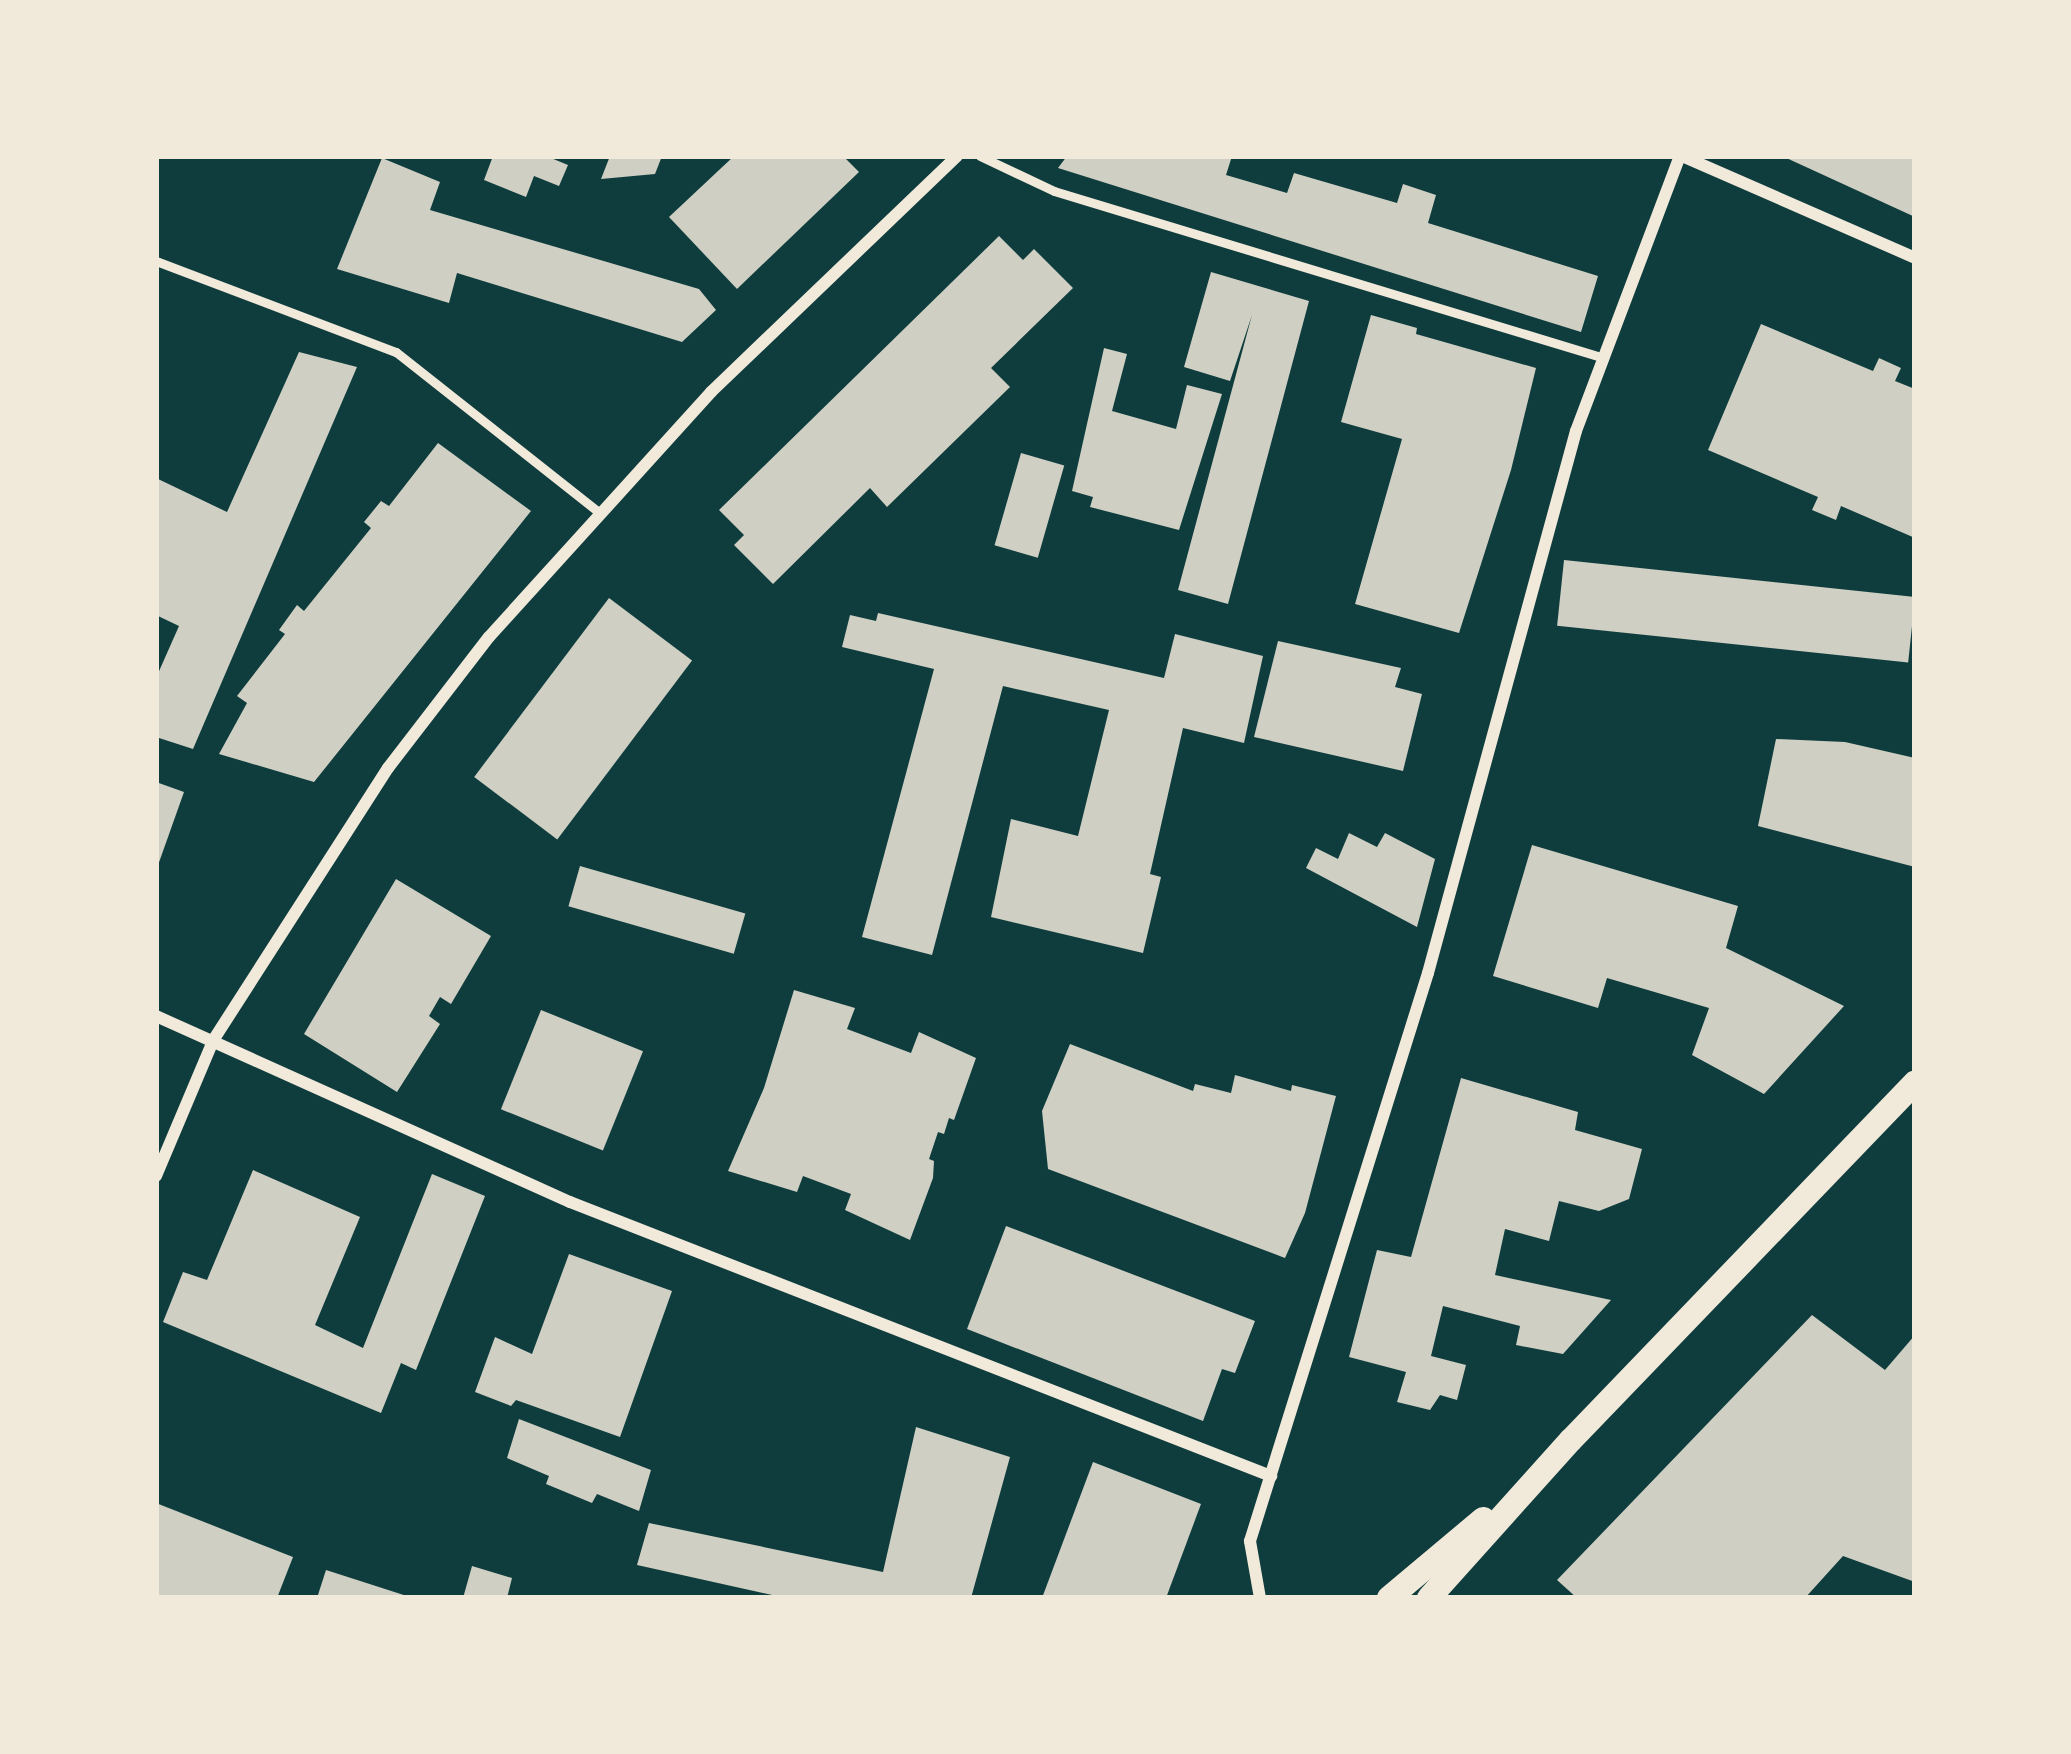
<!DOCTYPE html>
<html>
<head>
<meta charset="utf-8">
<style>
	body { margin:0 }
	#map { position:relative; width:2071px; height:1754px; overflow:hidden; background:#0f3d3e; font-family:"Source Sans 3",sans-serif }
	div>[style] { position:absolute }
	.building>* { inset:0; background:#cfcfc3; transform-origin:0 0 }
	.service>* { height:9px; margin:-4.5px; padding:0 4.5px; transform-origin:4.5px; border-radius:4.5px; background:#f1e9da }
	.minor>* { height:12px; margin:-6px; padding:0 6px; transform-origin:6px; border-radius:6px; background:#f1e9da }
	.secondary>* { height:24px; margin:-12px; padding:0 12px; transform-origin:12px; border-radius:12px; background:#f1e9da }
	span { translate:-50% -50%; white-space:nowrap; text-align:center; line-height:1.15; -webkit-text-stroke:9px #f1e9da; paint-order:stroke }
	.frame { position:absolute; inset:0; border:159px solid #f1e9da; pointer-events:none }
</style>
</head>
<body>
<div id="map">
	<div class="building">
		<i style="clip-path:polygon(493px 156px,546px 156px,568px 165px,559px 186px,534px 176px,526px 197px,484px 180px)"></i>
		<i style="clip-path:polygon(610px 156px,662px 156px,655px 174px,601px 179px)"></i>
		<i style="clip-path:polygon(734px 156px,843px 156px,859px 172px,737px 289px,669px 217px)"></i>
		<i style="clip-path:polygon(1067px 156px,1232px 156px,1226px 175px,1287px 193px,1294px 173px,1397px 203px,1403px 184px,1436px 195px,1428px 223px,1598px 276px,1581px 332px,1058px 168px)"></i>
		<i style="clip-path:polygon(1782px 156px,1915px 156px,1915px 217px)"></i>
		<i style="clip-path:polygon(382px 158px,440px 182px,430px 210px,699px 289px,716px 310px,682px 342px,457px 273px,449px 303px,337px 269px)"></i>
		<i style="clip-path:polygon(999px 236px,1023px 260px,1034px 249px,1073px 288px,991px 368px,1010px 387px,887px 507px,870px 488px,773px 584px,734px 545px,744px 535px,719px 510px)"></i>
		<i style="clip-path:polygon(1211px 272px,1309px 301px,1228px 604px,1178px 590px,1252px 315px,1230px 381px,1184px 367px)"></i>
		<i style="clip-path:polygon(1371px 315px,1417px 328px,1416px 334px,1536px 368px,1511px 470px,1459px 633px,1355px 604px,1402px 439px,1341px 422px)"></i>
		<i style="clip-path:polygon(1761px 324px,1873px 371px,1879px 358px,1901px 368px,1895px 381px,1915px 389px,1915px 538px,1841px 506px,1836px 520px,1812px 510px,1818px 497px,1708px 450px)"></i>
		<i style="clip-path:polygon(1104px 348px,1127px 354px,1112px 411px,1176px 429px,1187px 385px,1222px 394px,1179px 530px,1090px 507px,1093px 497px,1072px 491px)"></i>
		<i style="clip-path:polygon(299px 352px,357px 367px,193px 749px,156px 737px,156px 678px,179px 626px,156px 615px,156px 478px,227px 512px)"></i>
		<i style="clip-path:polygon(438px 443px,531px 511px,314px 782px,219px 754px,247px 703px,237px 696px,285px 634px,279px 630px,297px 605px,304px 611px,371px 528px,364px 522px,381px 501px,389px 506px)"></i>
		<i style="left:1021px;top:453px;width:45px;height:96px;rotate:16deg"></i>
		<i style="left:1564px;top:560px;width:353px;height:66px;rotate:6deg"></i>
		<i style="left:609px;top:598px;width:104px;height:224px;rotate:37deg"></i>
		<i style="clip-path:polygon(878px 613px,1164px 678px,1175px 634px,1263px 656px,1244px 743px,1183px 728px,1150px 874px,1161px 877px,1143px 953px,991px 917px,1011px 819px,1078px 836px,1109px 710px,1003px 686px,932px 955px,862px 937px,934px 669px,842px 647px,850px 615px,876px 621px)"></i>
		<i style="clip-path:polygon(1278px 641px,1401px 668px,1395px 687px,1422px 694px,1403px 771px,1254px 737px)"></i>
		<i style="clip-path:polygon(1776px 739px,1845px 742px,1915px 758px,1915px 867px,1758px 826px)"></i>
		<i style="clip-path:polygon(156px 782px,184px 792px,157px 868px,156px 868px)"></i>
		<i style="clip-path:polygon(1349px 833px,1377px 847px,1385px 833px,1435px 859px,1417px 927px,1306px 868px,1316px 848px,1338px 859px)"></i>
		<i style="clip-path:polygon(1532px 845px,1738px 906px,1726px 948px,1844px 1006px,1764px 1094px,1692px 1055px,1709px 1008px,1607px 978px,1598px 1008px,1493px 976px)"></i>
		<i style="left:580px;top:866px;width:172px;height:42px;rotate:16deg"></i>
		<i style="clip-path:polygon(396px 879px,491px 936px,451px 1004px,440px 997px,429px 1016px,440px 1024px,397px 1092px,304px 1034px)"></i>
		<i style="clip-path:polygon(794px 990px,855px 1008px,847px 1029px,911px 1053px,919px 1032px,976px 1058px,954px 1120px,949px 1118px,944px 1134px,938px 1132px,929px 1159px,934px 1161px,933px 1178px,910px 1240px,845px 1210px,851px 1194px,803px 1176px,797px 1192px,728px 1171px,764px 1088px)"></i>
		<i style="left:541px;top:1010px;width:110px;height:107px;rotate:22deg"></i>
		<i style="clip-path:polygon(1070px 1044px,1193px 1091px,1195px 1084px,1231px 1093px,1235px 1075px,1291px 1091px,1292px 1085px,1336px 1096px,1305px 1213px,1285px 1258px,1048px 1169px,1042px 1111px)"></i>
		<i style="clip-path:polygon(1461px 1078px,1578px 1112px,1575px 1130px,1642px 1149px,1629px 1199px,1599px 1211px,1559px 1201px,1549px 1241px,1505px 1229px,1495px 1275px,1611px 1300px,1563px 1354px,1516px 1345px,1520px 1326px,1443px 1306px,1431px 1356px,1466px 1365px,1457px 1400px,1440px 1395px,1430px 1410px,1397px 1402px,1406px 1372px,1349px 1357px,1377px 1250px,1411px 1257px)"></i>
		<i style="clip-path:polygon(253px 1170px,360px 1217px,315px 1325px,363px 1348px,432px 1174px,485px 1196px,416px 1370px,401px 1363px,381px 1413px,163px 1322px,183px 1272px,207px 1280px)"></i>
		<i style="clip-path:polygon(1006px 1226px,1255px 1321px,1235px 1373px,1222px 1369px,1203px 1421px,967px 1329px)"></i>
		<i style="clip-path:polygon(569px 1254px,672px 1291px,620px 1437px,516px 1400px,511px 1406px,475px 1392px,495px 1337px,532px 1354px)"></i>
		<i style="clip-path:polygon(1812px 1315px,1885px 1370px,1915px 1335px,1915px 1582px,1843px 1556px,1805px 1598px,1577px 1598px,1557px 1580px)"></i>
		<i style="clip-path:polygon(519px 1419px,651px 1470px,639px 1511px,597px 1494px,592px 1503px,546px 1484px,549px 1476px,507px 1458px)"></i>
		<i style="clip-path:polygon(916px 1427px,1010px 1457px,971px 1598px,786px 1598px,637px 1565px,649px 1523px,883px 1572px)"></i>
		<i style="clip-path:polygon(1093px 1462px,1201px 1504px,1166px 1598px,1042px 1598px)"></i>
		<i style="clip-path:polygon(156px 1503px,293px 1557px,277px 1598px,156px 1598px)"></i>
		<i style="clip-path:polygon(472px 1566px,512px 1578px,507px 1598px,463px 1598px)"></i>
		<i style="clip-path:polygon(326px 1570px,410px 1597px,410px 1598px,317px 1598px)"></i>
	</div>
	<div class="service">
		<i style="left:980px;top:156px;width:82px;rotate:25.3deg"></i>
		<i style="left:1054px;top:191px;width:575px;rotate:16.89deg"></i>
		<i style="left:156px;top:261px;width:257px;rotate:20.8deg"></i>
		<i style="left:396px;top:352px;width:260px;rotate:38.3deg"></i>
	</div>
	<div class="minor">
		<i style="left:1682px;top:156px;width:254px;rotate:23.6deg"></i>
		<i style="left:156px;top:1016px;width:454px;rotate:24.2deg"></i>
		<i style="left:570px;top:1202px;width:753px;rotate:21.35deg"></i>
		<i style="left:156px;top:1176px;width:149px;rotate:-67.1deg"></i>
		<i style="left:214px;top:1039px;width:322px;rotate:-57.3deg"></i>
		<i style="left:388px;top:768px;width:165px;rotate:-52.4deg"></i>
		<i style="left:489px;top:637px;width:331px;rotate:-47.8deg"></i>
		<i style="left:711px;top:392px;width:341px;rotate:-43.8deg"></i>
		<i style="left:1260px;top:1598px;width:58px;rotate:-100deg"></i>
		<i style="left:1250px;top:1541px;width:595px;rotate:-72.6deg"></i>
		<i style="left:1428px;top:973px;width:562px;rotate:-74.73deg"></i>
		<i style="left:1576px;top:431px;width:294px;rotate:-69.3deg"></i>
	</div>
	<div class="secondary">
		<i style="left:1389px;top:1598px;width:123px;rotate:-40deg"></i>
		<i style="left:1429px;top:1598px;width:212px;rotate:-48.1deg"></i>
		<i style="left:1571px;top:1440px;width:496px;rotate:-46.1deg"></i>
	</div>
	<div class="frame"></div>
</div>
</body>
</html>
